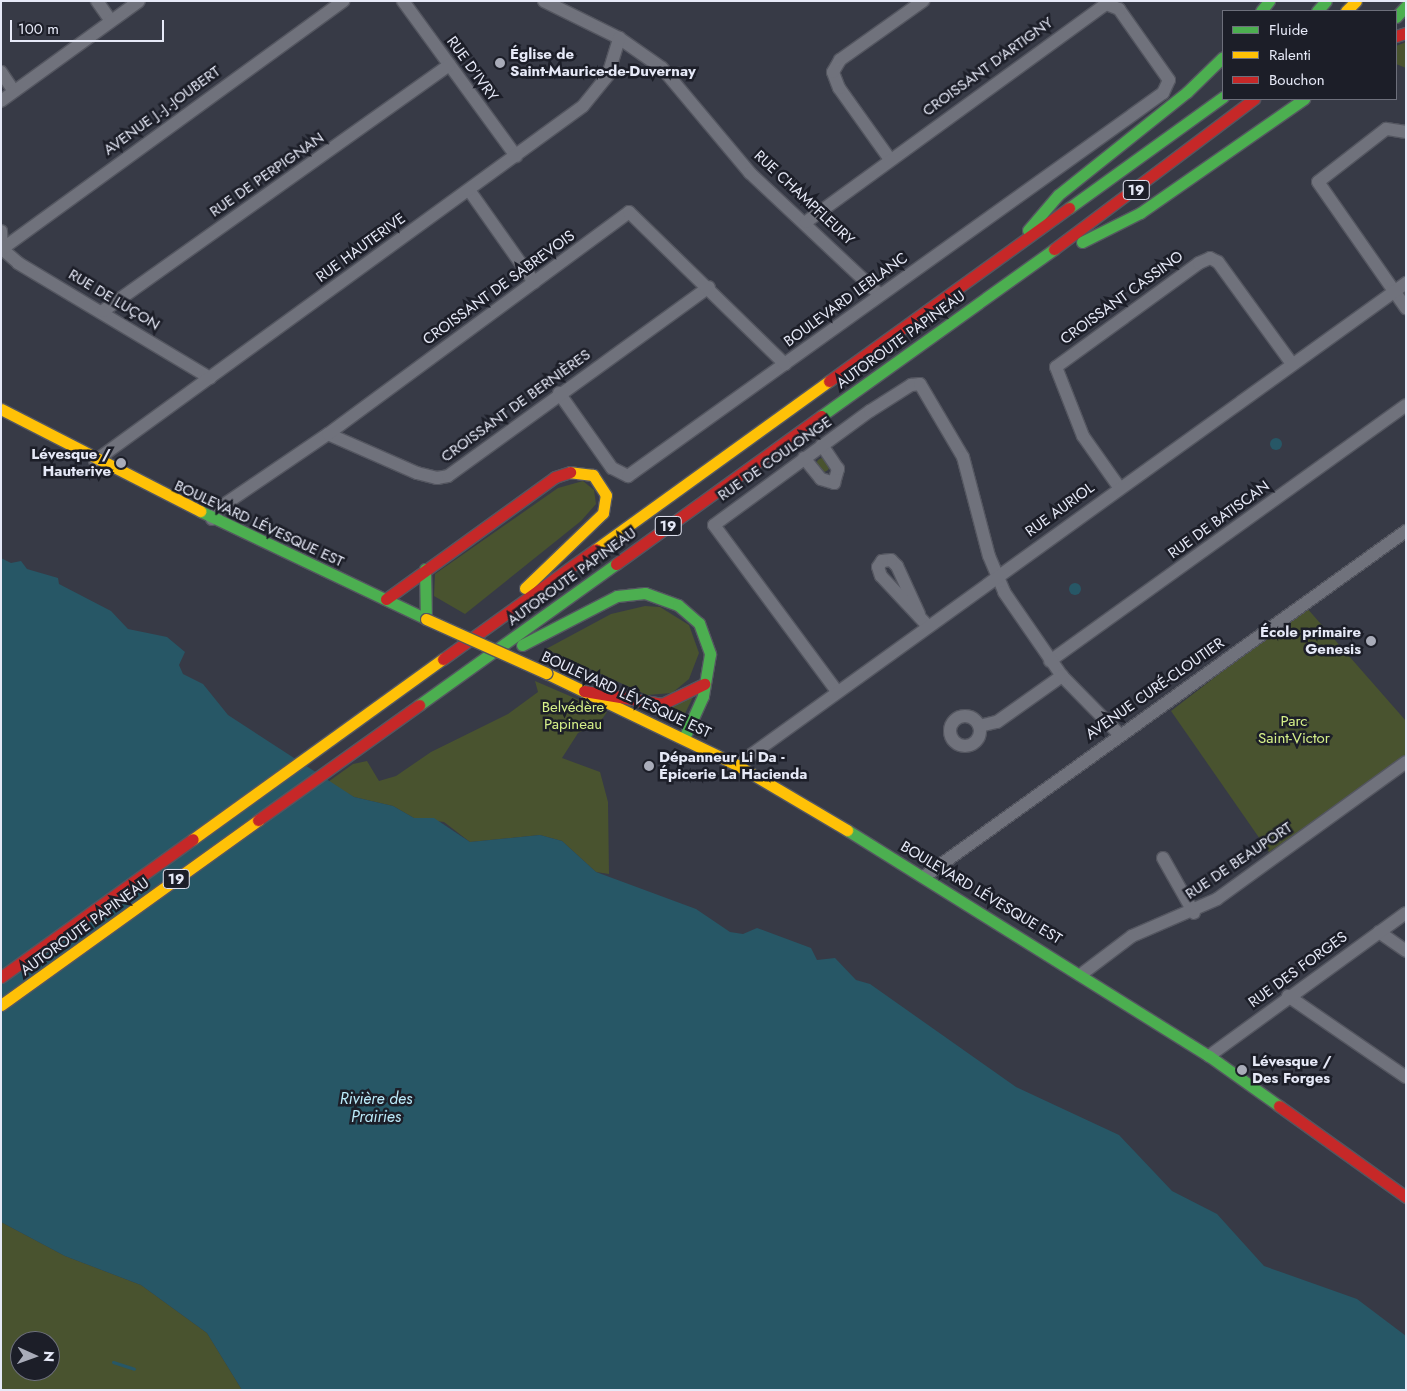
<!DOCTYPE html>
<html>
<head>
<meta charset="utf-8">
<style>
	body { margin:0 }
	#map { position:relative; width:1407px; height:1391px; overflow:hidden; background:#373a46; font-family:Jost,sans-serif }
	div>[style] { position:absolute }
	.green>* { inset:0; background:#49532f }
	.round { border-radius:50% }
	.water>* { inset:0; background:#275766 }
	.stream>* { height:3px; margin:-1.5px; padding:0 1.5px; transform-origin:1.5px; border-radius:1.5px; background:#275766 }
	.roads { filter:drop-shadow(1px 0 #545660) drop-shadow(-1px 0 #545660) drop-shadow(0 1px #545660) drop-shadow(0 -1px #545660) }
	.street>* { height:12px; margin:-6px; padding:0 6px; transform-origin:6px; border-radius:6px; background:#70727c }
	.street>.ring { margin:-6px; padding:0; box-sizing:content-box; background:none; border:12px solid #70727c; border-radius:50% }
	.fast>* { height:11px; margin:-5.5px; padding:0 5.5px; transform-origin:5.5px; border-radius:5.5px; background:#4caf50 }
	.slow>* { height:11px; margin:-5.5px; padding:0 5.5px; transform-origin:5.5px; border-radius:5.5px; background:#ffc107 }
	.jam>* { height:11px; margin:-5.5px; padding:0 5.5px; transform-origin:5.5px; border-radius:5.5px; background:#c62828 }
	.bridges { filter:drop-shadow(1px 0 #545660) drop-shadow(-1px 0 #545660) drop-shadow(0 1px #545660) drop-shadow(0 -1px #545660) }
	.slow-bridge>* { height:11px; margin:-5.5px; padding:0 5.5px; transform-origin:5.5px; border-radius:5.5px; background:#ffc107 }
	.dots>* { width:14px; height:14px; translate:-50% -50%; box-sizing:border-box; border:2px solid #1c1e28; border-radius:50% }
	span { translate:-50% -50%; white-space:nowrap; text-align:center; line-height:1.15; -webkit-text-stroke:5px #1c1e28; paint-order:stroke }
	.shield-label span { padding:1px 4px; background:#1c1e28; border:1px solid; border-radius:4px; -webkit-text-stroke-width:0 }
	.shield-label { font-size:14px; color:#e6e9f7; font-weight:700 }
	.poi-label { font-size:15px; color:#e6e9f7; font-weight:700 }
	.left { translate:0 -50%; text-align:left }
	.right { translate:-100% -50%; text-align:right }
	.street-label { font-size:15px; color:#e6e9f7 }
	.park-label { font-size:15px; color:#d6f089 }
	.water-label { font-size:16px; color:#bcebfa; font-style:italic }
	.frame { position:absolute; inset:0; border:2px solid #e6e9f7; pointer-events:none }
	.legend { position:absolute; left:1222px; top:10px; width:175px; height:90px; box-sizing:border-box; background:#1c1e28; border:1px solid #6d6f7b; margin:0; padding:6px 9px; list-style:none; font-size:15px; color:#e6e9f7 }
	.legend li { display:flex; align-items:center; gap:10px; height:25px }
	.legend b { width:25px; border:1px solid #6d6f7b }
	.north { position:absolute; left:10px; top:1331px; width:50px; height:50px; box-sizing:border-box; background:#1c1e28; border:1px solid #6d6f7b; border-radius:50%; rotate:92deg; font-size:14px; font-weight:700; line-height:20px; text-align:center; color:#e6e9f7 }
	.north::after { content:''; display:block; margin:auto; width:18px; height:22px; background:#a9acb9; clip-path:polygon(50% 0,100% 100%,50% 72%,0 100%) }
	.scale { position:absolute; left:10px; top:20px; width:154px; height:22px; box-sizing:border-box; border:2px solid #e6e9f7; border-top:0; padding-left:6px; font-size:15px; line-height:18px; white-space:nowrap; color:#e6e9f7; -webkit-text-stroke:4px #1c1e28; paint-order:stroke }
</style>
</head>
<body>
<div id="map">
	<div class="green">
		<i style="clip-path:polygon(1406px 42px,1406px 68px,1396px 64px,1396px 46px)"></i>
		<i class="round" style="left:816px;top:458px;width:14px;height:14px"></i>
		<i style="clip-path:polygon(583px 481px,594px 490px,596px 504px,581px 521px,465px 614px,434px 596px,435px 574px,558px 488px)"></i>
		<i style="clip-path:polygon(645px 606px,660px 607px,689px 625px,699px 653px,689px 679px,672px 693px,647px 695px,546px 649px,611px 614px)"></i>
		<i style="clip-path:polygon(1306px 607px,1406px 721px,1406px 761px,1269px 852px,1171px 711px)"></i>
		<i style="clip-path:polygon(535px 681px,607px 712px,600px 722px,578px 733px,562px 758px,600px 772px,608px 802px,609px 874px,596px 872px,562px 841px,540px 835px,470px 842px,444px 822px,414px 818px,393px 806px,354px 797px,328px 782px,353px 764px,367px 761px,379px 781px,396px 776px,431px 752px,508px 714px,538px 692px)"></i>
		<i style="clip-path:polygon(694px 695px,679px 726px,650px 710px)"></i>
		<i style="clip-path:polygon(evenodd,1px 1222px,65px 1256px,141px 1285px,207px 1333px,242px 1390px,1px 1390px,1px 1222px,20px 1341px,50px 1341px,50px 1371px,20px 1371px,20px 1341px)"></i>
	</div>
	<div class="water">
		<i class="round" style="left:1270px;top:438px;width:12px;height:12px"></i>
		<i style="clip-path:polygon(1px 558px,11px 563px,21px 561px,27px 569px,58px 578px,59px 584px,111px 611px,128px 629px,167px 637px,185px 652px,179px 665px,183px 674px,203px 684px,228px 715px,354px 797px,393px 806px,414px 818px,434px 818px,470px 842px,540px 835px,562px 841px,596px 872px,696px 909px,730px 932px,743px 934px,757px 928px,811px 948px,817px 960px,835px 958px,856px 980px,870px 984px,1016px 1087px,1119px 1135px,1172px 1191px,1217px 1214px,1264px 1266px,1357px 1299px,1406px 1336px,1406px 1390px,242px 1390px,207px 1333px,141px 1285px,65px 1256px,1px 1222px)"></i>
		<i class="round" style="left:1069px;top:583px;width:12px;height:12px"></i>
	</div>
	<div class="stream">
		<i style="left:113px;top:1362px;width:22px;rotate:18deg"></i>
	</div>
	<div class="roads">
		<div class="street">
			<i style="left:97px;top:1px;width:24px;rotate:55deg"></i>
			<i style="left:403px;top:1px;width:192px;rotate:53.9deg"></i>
			<i style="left:544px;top:1px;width:84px;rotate:26.3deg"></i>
			<i style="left:619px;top:38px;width:52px;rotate:34.9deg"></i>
			<i style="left:662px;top:68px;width:137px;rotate:50deg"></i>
			<i style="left:750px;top:173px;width:177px;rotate:43.2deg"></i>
			<i style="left:1px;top:72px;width:23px;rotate:56deg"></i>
			<i style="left:1px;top:101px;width:170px;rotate:-35.9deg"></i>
			<i style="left:1406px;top:132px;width:20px;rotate:-171deg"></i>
			<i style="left:1386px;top:129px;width:86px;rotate:142.1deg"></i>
			<i style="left:1318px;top:182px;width:154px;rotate:55.1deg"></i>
			<i style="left:889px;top:158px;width:86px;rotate:-125.5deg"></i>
			<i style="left:839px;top:88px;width:17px;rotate:-111deg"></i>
			<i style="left:833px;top:72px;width:14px;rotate:-60deg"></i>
			<i style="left:840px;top:60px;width:102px;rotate:-35.4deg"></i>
			<i style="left:469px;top:190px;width:113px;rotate:54.8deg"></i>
			<i style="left:1px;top:231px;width:18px;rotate:87deg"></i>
			<i style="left:1px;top:248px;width:23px;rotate:41deg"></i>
			<i style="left:18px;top:263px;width:224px;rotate:30.9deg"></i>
			<i style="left:2px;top:249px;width:422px;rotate:-36deg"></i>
			<i style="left:103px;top:311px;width:425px;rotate:-35.4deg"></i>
			<i style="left:559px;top:393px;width:92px;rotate:54.8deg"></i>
			<i style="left:612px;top:468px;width:18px;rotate:27deg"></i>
			<i style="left:628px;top:476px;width:658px;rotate:-35.6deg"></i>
			<i style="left:1163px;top:93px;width:14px;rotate:-65deg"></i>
			<i style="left:1169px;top:80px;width:87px;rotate:-125.2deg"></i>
			<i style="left:1119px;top:9px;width:14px;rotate:-159deg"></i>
			<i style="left:1106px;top:4px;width:371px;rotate:144deg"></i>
			<i style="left:328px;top:434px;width:97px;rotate:23.7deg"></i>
			<i style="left:417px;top:473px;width:21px;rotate:14deg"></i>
			<i style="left:437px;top:478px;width:11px;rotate:-10deg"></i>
			<i style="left:448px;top:476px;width:322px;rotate:-35.9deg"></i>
			<i style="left:804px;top:458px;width:27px;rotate:51deg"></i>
			<i style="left:821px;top:479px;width:14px;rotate:17deg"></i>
			<i style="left:834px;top:483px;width:15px;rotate:-74deg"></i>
			<i style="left:838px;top:469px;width:29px;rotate:-124deg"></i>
			<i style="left:95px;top:461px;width:603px;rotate:-36.03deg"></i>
			<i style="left:583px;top:106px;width:40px;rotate:-51deg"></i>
			<i style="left:608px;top:75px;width:39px;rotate:-73deg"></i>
			<i style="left:1119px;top:487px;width:62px;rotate:-125.2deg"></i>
			<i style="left:1083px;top:436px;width:74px;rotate:-111.4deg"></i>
			<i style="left:1056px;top:367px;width:177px;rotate:-36deg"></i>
			<i style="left:1199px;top:263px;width:12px;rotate:-24deg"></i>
			<i style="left:1210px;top:258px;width:9px;rotate:27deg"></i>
			<i style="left:1218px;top:262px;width:126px;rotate:54deg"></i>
			<i style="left:212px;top:519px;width:16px;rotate:-52deg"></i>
			<i style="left:222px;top:506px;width:128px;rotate:-34.2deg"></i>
			<i style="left:328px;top:434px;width:374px;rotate:-36.4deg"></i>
			<i style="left:629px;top:212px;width:218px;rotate:44.3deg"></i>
			<i style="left:919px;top:614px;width:53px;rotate:-114.6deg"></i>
			<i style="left:897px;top:566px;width:8px;rotate:-135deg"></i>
			<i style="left:891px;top:560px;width:9px;rotate:174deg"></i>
			<i style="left:882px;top:561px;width:7px;rotate:124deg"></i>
			<i style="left:878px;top:567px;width:9px;rotate:72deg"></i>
			<i style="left:881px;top:576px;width:67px;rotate:46.8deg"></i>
			<i style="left:1050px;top:661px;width:438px;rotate:-35.7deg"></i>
			<i style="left:836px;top:690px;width:205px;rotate:-126.5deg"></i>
			<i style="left:714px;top:525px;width:193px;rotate:-36.2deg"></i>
			<i style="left:870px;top:411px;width:49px;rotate:-32.4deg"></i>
			<i style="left:911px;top:385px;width:9px;rotate:-6deg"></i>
			<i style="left:920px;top:384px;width:85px;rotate:59.5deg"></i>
			<i style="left:963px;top:457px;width:102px;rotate:75.3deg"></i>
			<i style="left:989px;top:556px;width:39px;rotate:67deg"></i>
			<i style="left:1004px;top:592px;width:102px;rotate:55.4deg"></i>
			<i style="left:1062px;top:676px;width:81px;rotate:45.5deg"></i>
			<i class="ring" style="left:950px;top:716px;width:18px;height:18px"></i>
			<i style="left:979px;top:726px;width:18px;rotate:-13deg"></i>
			<i style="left:997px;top:722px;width:80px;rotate:-35.3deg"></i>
			<i style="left:737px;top:765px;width:825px;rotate:-35.77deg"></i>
			<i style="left:1163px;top:858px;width:63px;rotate:60.6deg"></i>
			<i style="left:925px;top:876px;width:592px;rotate:-35.65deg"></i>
			<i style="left:1379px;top:932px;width:33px;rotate:35deg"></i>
			<i style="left:1083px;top:973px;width:61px;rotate:-37.1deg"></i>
			<i style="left:1132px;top:936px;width:93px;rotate:-23.5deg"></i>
			<i style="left:1217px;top:899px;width:233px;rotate:-35.9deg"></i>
			<i style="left:1288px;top:996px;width:143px;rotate:34.5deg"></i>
			<i style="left:1209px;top:1056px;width:243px;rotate:-36deg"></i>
		</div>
		<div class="fast">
			<i style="left:1261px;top:11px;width:13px;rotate:-51deg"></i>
			<i style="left:1317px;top:11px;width:13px;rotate:-48deg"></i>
			<i style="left:1396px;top:17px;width:15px;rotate:-48deg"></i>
			<i style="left:1069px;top:208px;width:190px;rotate:-35.8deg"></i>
			<i style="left:1028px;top:230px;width:46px;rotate:-49.4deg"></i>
			<i style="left:1058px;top:195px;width:165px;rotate:-38.6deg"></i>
			<i style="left:1187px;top:92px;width:50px;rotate:-44.2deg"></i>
			<i style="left:1082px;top:242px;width:65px;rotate:-26.6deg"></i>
			<i style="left:1140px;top:213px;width:200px;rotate:-34.8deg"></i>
			<i style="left:821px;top:416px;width:287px;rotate:-35.6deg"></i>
			<i style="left:200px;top:511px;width:250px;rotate:25.5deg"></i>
			<i style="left:425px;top:569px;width:50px;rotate:88.9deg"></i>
			<i style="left:522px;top:645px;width:107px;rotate:-27.3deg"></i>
			<i style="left:617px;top:596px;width:28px;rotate:-6deg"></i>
			<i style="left:645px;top:593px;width:35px;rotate:20deg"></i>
			<i style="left:678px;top:605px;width:28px;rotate:41deg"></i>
			<i style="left:699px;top:623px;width:33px;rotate:70deg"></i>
			<i style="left:710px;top:654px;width:43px;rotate:99.5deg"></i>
			<i style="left:703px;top:696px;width:46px;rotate:114.3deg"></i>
			<i style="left:419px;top:705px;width:242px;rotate:-35.6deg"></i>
			<i style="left:847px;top:830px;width:427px;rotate:32deg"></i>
			<i style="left:1209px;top:1056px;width:86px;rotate:35.5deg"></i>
		</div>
		<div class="slow">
			<i style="left:1346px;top:11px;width:14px;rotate:-45deg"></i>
			<i style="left:1px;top:409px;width:224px;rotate:27.1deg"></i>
			<i style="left:596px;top:549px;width:287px;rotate:-35.8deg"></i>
			<i style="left:525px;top:588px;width:108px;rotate:-43.9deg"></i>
			<i style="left:603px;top:513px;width:18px;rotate:-81deg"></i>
			<i style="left:606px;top:495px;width:24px;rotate:-123deg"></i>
			<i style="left:593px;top:475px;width:23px;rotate:-173deg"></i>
			<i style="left:546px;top:673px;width:212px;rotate:25.7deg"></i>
			<i style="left:737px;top:765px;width:128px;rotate:30.6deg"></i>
			<i style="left:193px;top:839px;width:308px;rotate:-35.8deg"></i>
			<i style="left:1px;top:1005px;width:317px;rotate:-35.7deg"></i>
		</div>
		<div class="jam">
			<i style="left:1396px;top:36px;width:10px;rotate:-17deg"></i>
			<i style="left:1054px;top:249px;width:250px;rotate:-36.9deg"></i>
			<i style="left:829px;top:381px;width:296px;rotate:-35.8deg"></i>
			<i style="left:616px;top:564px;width:253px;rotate:-35.8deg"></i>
			<i style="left:386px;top:599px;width:208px;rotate:-35.8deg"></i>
			<i style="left:555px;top:477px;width:16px;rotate:-18deg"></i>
			<i style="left:443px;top:659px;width:188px;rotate:-35.7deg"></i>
			<i style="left:584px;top:691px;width:79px;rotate:9.5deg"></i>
			<i style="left:662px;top:704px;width:47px;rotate:-25.5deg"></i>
			<i style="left:258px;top:820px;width:198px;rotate:-35.5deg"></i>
			<i style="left:1px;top:977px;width:236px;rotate:-35.7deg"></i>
			<i style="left:1279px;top:1106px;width:156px;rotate:35.6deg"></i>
		</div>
	</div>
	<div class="bridges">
		<div class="slow-bridge">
			<i style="left:426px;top:619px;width:132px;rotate:24.2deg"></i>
		</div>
	</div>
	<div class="dots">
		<i style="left:500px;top:63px;background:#a9acb9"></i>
		<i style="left:121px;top:463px;background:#a9acb9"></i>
		<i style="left:1371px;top:641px;background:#a9acb9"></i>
		<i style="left:649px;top:766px;background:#a9acb9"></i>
		<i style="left:1242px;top:1070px;background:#a9acb9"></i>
	</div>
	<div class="shield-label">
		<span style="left:1136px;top:190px">19</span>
		<span style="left:668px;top:526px">19</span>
		<span style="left:176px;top:879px">19</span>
	</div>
	<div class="poi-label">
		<span class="left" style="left:510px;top:63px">Église de<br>Saint-Maurice-de-Duvernay</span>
		<span class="right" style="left:111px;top:463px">Lévesque /<br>Hauterive</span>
		<span class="right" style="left:1361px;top:641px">École primaire<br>Genesis</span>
		<span class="left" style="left:659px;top:766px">Dépanneur Li Da -<br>Épicerie La Hacienda</span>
		<span class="left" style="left:1252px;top:1070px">Lévesque /<br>Des Forges</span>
	</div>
	<div class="street-label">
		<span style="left:988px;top:67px;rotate:-36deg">CROISSANT D'ARTIGNY</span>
		<span style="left:472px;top:69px;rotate:54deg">RUE D'IVRY</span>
		<span style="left:162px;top:111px;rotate:-36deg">AVENUE J.-J.-JOUBERT</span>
		<span style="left:267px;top:175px;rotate:-35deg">RUE DE PERPIGNAN</span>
		<span style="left:804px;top:198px;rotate:43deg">RUE CHAMPFLEURY</span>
		<span style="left:361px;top:248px;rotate:-36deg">RUE HAUTERIVE</span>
		<span style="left:499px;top:288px;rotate:-36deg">CROISSANT DE SABREVOIS</span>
		<span style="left:1122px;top:298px;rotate:-36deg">CROISSANT CASSINO</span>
		<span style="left:114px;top:300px;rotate:31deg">RUE DE LUÇON</span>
		<span style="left:846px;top:300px;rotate:-36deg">BOULEVARD LEBLANC</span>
		<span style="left:901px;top:340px;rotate:-36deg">AUTOROUTE PAPINEAU</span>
		<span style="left:516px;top:406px;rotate:-36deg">CROISSANT DE BERNIÈRES</span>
		<span style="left:775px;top:459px;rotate:-35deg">RUE DE COULONGE</span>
		<span style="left:1060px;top:510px;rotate:-36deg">RUE AURIOL</span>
		<span style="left:1219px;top:520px;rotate:-36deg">RUE DE BATISCAN</span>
		<span style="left:259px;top:524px;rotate:25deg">BOULEVARD LÉVESQUE EST</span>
		<span style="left:572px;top:577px;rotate:-36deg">AUTOROUTE PAPINEAU</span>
		<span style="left:1155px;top:689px;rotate:-35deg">AVENUE CURÉ-CLOUTIER</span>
		<span style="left:626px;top:695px;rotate:25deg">BOULEVARD LÉVESQUE EST</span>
		<span style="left:1239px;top:861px;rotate:-34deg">RUE DE BEAUPORT</span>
		<span style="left:981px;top:893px;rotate:31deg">BOULEVARD LÉVESQUE EST</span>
		<span style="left:85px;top:927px;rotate:-36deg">AUTOROUTE PAPINEAU</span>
		<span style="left:1298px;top:970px;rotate:-36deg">RUE DES FORGES</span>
	</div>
	<div class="park-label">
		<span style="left:573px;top:716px">Belvédère<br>Papineau</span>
		<span style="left:1294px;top:730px">Parc<br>Saint-Victor</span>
	</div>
	<div class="water-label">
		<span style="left:376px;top:1108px">Rivière des<br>Prairies</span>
	</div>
	<div class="frame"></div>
	<ul class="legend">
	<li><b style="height:6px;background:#4caf50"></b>Fluide</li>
	<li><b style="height:6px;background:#ffc107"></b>Ralenti</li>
	<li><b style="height:6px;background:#c62828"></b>Bouchon</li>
	</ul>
	<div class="north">N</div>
	<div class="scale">100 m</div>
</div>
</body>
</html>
